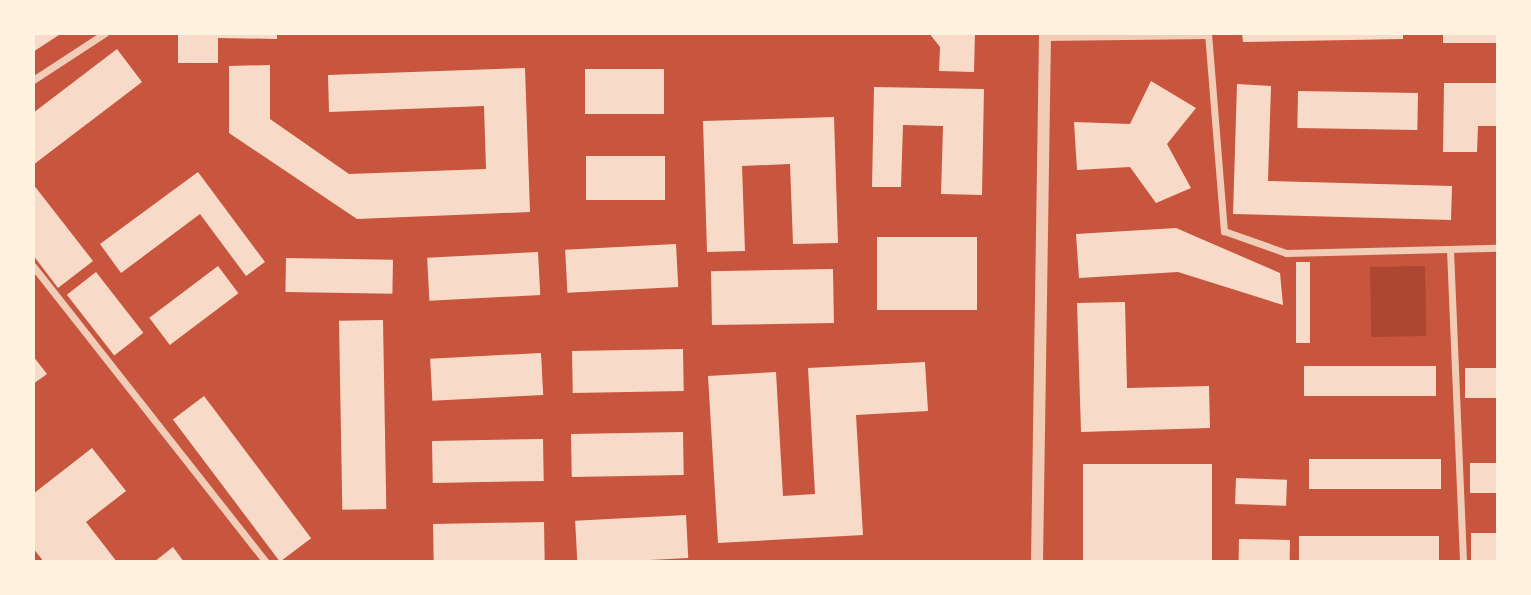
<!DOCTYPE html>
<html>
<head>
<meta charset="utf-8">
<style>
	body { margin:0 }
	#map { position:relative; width:1531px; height:595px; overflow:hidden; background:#c8553d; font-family:Raleway,sans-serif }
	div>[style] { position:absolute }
	.green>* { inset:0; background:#ae4732; transform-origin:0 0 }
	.building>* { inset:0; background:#f7dbc8; transform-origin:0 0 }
	.minor>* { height:7px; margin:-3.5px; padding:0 3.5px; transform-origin:3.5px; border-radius:3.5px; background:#f1ccb7 }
	.tertiary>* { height:12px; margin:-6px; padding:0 6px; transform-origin:6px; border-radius:6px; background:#f1ccb7 }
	span { translate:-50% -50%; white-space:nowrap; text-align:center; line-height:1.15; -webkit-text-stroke:5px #fff3e0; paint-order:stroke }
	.frame { position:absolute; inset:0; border:35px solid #fff3e0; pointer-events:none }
</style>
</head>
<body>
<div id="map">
	<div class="green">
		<i style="left:1425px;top:266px;width:70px;height:55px;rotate:89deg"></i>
	</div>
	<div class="building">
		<i style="clip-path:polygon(33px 33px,62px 33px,33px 52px)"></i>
		<i style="clip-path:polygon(178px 33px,277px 33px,277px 39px,218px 38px,218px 63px,178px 63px)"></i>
		<i style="clip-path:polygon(929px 33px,975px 33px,974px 72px,939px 71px,940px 47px)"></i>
		<i style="clip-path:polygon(1242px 33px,1403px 33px,1403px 39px,1243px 42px)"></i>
		<i style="left:1443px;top:33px;width:55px;height:10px"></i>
		<i style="clip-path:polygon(117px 49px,142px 82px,33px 165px,33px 113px)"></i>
		<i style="clip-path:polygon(270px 65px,270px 119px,349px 174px,486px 169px,484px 106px,329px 112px,328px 75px,525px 68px,530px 212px,357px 219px,229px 133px,229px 66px)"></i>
		<i style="left:664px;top:69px;width:45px;height:79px;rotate:90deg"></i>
		<i style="clip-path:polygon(1151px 81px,1196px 108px,1167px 144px,1191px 188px,1156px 203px,1130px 167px,1077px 170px,1074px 122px,1130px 124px)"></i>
		<i style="clip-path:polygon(1444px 83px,1498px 83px,1498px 126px,1478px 126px,1477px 152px,1443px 152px)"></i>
		<i style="clip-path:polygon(1237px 84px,1271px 86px,1268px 181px,1452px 186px,1451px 220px,1233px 214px)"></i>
		<i style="clip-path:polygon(874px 87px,984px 89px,982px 195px,941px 194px,943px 126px,903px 125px,901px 187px,872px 187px)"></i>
		<i style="left:1298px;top:91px;width:120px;height:37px;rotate:1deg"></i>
		<i style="clip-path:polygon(834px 117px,838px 243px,793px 244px,790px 164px,742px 166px,745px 251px,707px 252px,703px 121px)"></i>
		<i style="left:665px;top:156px;width:44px;height:79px;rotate:90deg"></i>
		<i style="clip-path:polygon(198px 172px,265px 262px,246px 276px,200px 214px,121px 273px,100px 244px)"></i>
		<i style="clip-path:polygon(33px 184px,93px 261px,58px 288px,33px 255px)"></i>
		<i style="clip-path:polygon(1176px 228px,1280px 273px,1283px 305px,1178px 272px,1079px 278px,1076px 234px)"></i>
		<i style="left:977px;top:237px;width:73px;height:100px;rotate:90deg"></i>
		<i style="left:676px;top:244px;width:43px;height:111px;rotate:87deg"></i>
		<i style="left:538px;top:252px;width:43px;height:111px;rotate:87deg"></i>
		<i style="left:286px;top:258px;width:107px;height:34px;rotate:1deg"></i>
		<i style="left:1296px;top:262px;width:14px;height:81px"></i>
		<i style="left:218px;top:266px;width:34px;height:86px;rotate:53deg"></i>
		<i style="left:833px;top:269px;width:54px;height:122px;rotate:89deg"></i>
		<i style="left:96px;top:272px;width:77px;height:37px;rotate:52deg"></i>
		<i style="clip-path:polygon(1125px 302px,1127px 388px,1209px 386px,1210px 428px,1081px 432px,1077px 303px)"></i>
		<i style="left:383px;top:320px;width:189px;height:44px;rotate:89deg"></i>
		<i style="left:683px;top:349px;width:42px;height:111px;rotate:89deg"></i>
		<i style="left:541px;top:353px;width:42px;height:111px;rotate:87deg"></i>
		<i style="clip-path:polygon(33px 356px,47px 374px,33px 384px)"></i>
		<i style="clip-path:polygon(925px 362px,928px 411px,856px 415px,863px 535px,718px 543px,708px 376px,776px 372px,783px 496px,815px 494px,808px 368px)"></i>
		<i style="left:1304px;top:366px;width:132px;height:30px"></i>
		<i style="left:1465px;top:368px;width:33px;height:30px"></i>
		<i style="left:204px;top:396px;width:178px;height:39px;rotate:53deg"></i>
		<i style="left:683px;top:432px;width:43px;height:112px;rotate:89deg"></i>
		<i style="left:543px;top:439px;width:42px;height:111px;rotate:89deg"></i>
		<i style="clip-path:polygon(92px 448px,126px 491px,86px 522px,117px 562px,44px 562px,33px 548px,33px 494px)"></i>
		<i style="left:1441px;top:459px;width:30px;height:132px;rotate:90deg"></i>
		<i style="left:1470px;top:463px;width:28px;height:30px"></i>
		<i style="left:1212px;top:464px;width:98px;height:129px;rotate:90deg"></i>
		<i style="left:1236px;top:478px;width:51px;height:26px;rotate:2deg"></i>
		<i style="left:686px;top:515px;width:43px;height:111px;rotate:87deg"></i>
		<i style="left:544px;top:522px;width:40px;height:111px;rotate:89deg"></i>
		<i style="left:1471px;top:533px;width:27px;height:29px"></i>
		<i style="left:1299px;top:536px;width:140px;height:26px"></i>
		<i style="left:1239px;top:539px;width:51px;height:23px;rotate:1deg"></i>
		<i style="clip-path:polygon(173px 547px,184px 562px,154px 562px)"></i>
	</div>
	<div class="minor">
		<i style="left:1208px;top:33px;width:199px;rotate:85.4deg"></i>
		<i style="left:1224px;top:231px;width:66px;rotate:19.5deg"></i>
		<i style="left:1286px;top:253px;width:212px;rotate:-1.4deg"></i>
		<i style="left:1045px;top:37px;width:163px;rotate:-0.7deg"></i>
		<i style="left:33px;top:80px;width:86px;rotate:-33.1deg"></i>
		<i style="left:1450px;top:250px;width:312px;rotate:87.6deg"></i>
		<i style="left:33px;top:266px;width:377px;rotate:51.8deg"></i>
	</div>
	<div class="tertiary">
		<i style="left:1037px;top:562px;width:529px;rotate:-89.13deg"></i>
	</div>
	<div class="frame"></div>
</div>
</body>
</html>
